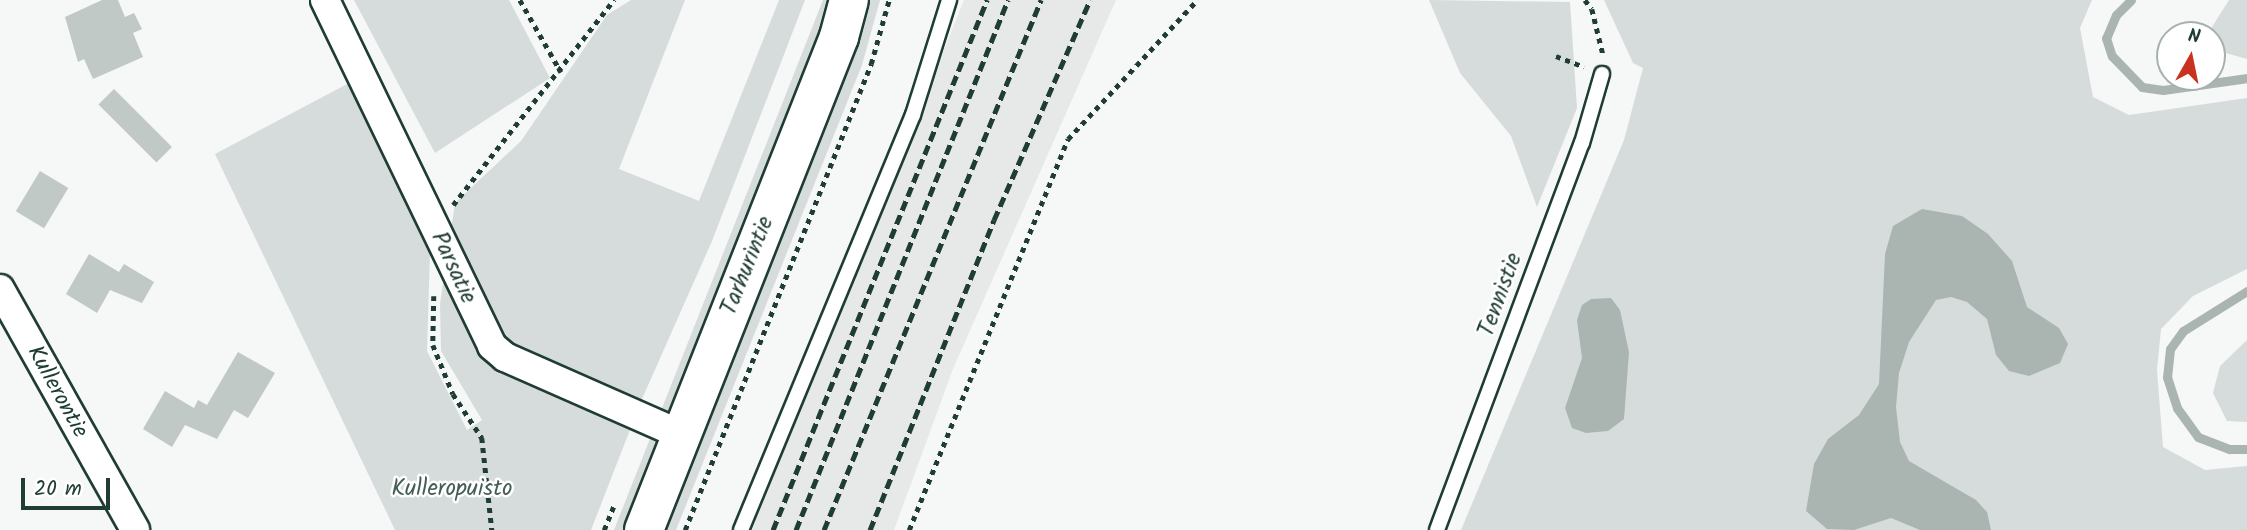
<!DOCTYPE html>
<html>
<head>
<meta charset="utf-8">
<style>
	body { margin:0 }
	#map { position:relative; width:2247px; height:530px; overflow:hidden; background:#f6f7f7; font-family:Kalam,sans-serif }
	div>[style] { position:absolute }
	.built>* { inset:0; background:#e6e9e8 }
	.green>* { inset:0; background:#d6dcdb }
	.water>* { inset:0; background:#aab5b1 }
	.stream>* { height:9px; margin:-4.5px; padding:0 4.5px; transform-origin:4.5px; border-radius:4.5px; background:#aab5b1 }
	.building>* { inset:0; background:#c0c9c6; transform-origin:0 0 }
	.path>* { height:4.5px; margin-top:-2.25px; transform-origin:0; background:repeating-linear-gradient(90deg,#1f3d34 0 5px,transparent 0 10px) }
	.roads { filter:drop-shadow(2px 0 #1f3d34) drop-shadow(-2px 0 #1f3d34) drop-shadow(0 2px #1f3d34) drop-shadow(0 -2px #1f3d34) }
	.lane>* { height:14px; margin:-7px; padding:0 7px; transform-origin:7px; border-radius:7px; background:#fff }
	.street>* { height:28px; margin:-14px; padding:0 14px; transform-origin:14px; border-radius:14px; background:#fff }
	.secondary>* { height:38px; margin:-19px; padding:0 19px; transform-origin:19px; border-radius:19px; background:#fff }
	.rail>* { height:5px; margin-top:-2.5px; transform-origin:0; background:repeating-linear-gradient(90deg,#1f3d34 0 10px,transparent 0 15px) }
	span { translate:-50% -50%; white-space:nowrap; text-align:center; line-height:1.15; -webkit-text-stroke:5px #fff; paint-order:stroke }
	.street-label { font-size:23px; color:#1f3d34 }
	.park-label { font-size:23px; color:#445d55 }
	.north { position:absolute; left:2156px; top:21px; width:70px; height:70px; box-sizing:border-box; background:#fff; border:2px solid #a5b1ae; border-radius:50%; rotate:9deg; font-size:19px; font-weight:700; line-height:28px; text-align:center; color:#1f3d34 }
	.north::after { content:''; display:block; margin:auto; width:24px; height:32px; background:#c8321e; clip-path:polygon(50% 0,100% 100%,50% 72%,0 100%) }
	.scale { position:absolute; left:21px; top:478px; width:89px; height:32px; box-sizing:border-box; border:4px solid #1f3d34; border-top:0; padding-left:9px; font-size:21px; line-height:24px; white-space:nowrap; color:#1f3d34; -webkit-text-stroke:5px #fff; paint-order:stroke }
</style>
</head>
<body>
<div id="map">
	<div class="built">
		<i style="clip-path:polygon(964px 0,1116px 0,953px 369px,894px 530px,752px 530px)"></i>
	</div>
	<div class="green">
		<i style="clip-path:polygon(354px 0,509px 0,550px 78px,435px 153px)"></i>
		<i style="clip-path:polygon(631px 0,685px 0,619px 169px,699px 201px,779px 0,805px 0,712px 241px,642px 399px,591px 530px,395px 530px,215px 154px,351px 82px,416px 161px,432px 188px,427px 351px,467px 430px,482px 420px,441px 351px,440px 304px,455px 203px,521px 141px,607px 15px)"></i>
		<i style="clip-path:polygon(823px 0,835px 0,628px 530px,614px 530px)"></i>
		<i style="clip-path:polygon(869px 0,880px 0,862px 65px,676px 530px,663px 530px,855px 50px)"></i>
		<i style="clip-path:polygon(1429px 0,1570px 2px,1577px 108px,1537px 207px,1511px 136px,1460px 73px)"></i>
		<i style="clip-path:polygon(1604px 0,2092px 0,2080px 28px,2093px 97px,2129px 115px,2247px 98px,2247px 269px,2193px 296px,2161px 329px,2157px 370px,2163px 447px,2205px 470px,2247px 466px,2247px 530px,1461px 530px,1624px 140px,1643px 68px,1633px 63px)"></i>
		<i style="clip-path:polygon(2229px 0,2247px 0,2247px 59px,2212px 49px,2212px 35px,2207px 35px)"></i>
		<i style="clip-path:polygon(2247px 340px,2247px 422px,2227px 421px,2213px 393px,2220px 366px)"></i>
	</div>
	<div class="water">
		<i style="clip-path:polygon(1922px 209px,1962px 216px,1988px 234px,2012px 261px,2027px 307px,2059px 328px,2068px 344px,2060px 363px,2029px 376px,2009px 371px,1996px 355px,1987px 319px,1967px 302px,1951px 297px,1936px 300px,1909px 342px,1899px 373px,1896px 407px,1900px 442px,1909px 461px,1976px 500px,1987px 512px,1991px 530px,1920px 530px,1891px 518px,1854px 530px,1827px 529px,1806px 511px,1814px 464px,1828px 439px,1859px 415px,1879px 384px,1885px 254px,1893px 226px)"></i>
		<i style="clip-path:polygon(1611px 298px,1620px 310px,1629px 352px,1624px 419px,1608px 431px,1586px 433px,1572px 428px,1565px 408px,1582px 358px,1577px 320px,1582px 305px,1591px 299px)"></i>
	</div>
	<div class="stream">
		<i style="left:2131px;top:0;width:21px;rotate:135deg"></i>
		<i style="left:2116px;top:15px;width:25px;rotate:113deg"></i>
		<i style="left:2106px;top:38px;width:19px;rotate:72deg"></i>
		<i style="left:2112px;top:56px;width:43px;rotate:45.9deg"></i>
		<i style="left:2142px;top:87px;width:21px;rotate:8deg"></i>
		<i style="left:2163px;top:90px;width:85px;rotate:-8.1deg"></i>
		<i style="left:2247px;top:291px;width:75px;rotate:148deg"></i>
		<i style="left:2183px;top:331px;width:22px;rotate:126deg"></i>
		<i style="left:2170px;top:349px;width:28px;rotate:96deg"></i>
		<i style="left:2167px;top:377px;width:33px;rotate:72deg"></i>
		<i style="left:2177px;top:408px;width:36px;rotate:54deg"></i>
		<i style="left:2198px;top:437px;width:34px;rotate:21deg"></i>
		<i style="left:2230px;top:449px;width:17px"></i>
	</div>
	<div class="building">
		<i style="clip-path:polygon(102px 0,118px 0,125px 17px,134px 13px,142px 29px,133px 33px,143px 57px,93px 79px,84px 59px,78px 62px,65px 17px)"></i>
		<i style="left:114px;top:89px;width:82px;height:22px;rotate:45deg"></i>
		<i style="left:40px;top:171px;width:33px;height:47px;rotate:31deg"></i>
		<i style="clip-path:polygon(89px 254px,119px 272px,124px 264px,154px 282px,142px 303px,110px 290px,97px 313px,66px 294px)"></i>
		<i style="clip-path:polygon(238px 352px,275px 373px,248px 418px,234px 410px,217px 439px,185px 425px,172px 447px,143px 429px,165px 391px,194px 408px,198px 400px,207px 405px)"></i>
	</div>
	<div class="path">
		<i style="left:520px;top:0;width:83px;rotate:60.3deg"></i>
		<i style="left:1585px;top:0;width:11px;rotate:52deg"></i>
		<i style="left:1592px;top:9px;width:46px;rotate:76.3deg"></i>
		<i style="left:1556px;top:56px;width:30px;rotate:21deg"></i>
		<i style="left:453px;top:205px;width:261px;rotate:-51.9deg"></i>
		<i style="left:434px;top:296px;width:49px;rotate:91.2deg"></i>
		<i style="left:433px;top:345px;width:53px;rotate:67.8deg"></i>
		<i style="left:453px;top:394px;width:53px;rotate:56.6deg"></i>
		<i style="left:482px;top:438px;width:93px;rotate:83.8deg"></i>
		<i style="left:604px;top:530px;width:27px;rotate:-68deg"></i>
		<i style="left:685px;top:530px;width:502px;rotate:-68.24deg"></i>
		<i style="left:871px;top:64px;width:66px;rotate:-74.3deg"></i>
		<i style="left:909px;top:530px;width:422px;rotate:-67.9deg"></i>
		<i style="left:1068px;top:139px;width:190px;rotate:-47.1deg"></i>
	</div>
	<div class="roads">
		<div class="lane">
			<i style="left:741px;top:530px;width:449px;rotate:-67.5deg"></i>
			<i style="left:913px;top:115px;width:121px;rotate:-72.6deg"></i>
			<i style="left:1437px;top:530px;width:413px;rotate:-69.5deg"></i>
			<i style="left:1582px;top:143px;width:72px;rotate:-73.8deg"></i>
		</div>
		<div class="street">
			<i style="left:325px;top:0;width:384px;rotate:64.2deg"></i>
			<i style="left:492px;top:346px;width:17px;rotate:40deg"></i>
			<i style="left:505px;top:357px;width:193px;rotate:23.8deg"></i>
			<i style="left:0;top:289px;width:276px;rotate:60.7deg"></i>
		</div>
		<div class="secondary">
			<i style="left:644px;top:530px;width:530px;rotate:-68.42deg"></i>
			<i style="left:839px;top:37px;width:38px;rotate:-75deg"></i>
		</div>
	</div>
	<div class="rail">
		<i style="left:773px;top:530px;width:572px;rotate:-68.01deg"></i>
		<i style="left:796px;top:530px;width:571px;rotate:-68.2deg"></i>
		<i style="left:824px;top:530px;width:573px;rotate:-67.73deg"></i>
		<i style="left:870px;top:530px;width:334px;rotate:-68.2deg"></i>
		<i style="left:994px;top:220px;width:240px;rotate:-66.4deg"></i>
	</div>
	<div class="street-label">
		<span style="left:748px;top:266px;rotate:-68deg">Tarhurintie</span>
		<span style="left:453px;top:268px;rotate:65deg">Parsatie</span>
		<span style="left:1501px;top:295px;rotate:-70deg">Tennistie</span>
		<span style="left:57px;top:392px;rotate:61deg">Kullerontie</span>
	</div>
	<div class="park-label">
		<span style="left:452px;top:489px">Kulleropuisto</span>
	</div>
	<div class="north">N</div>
	<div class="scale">20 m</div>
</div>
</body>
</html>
